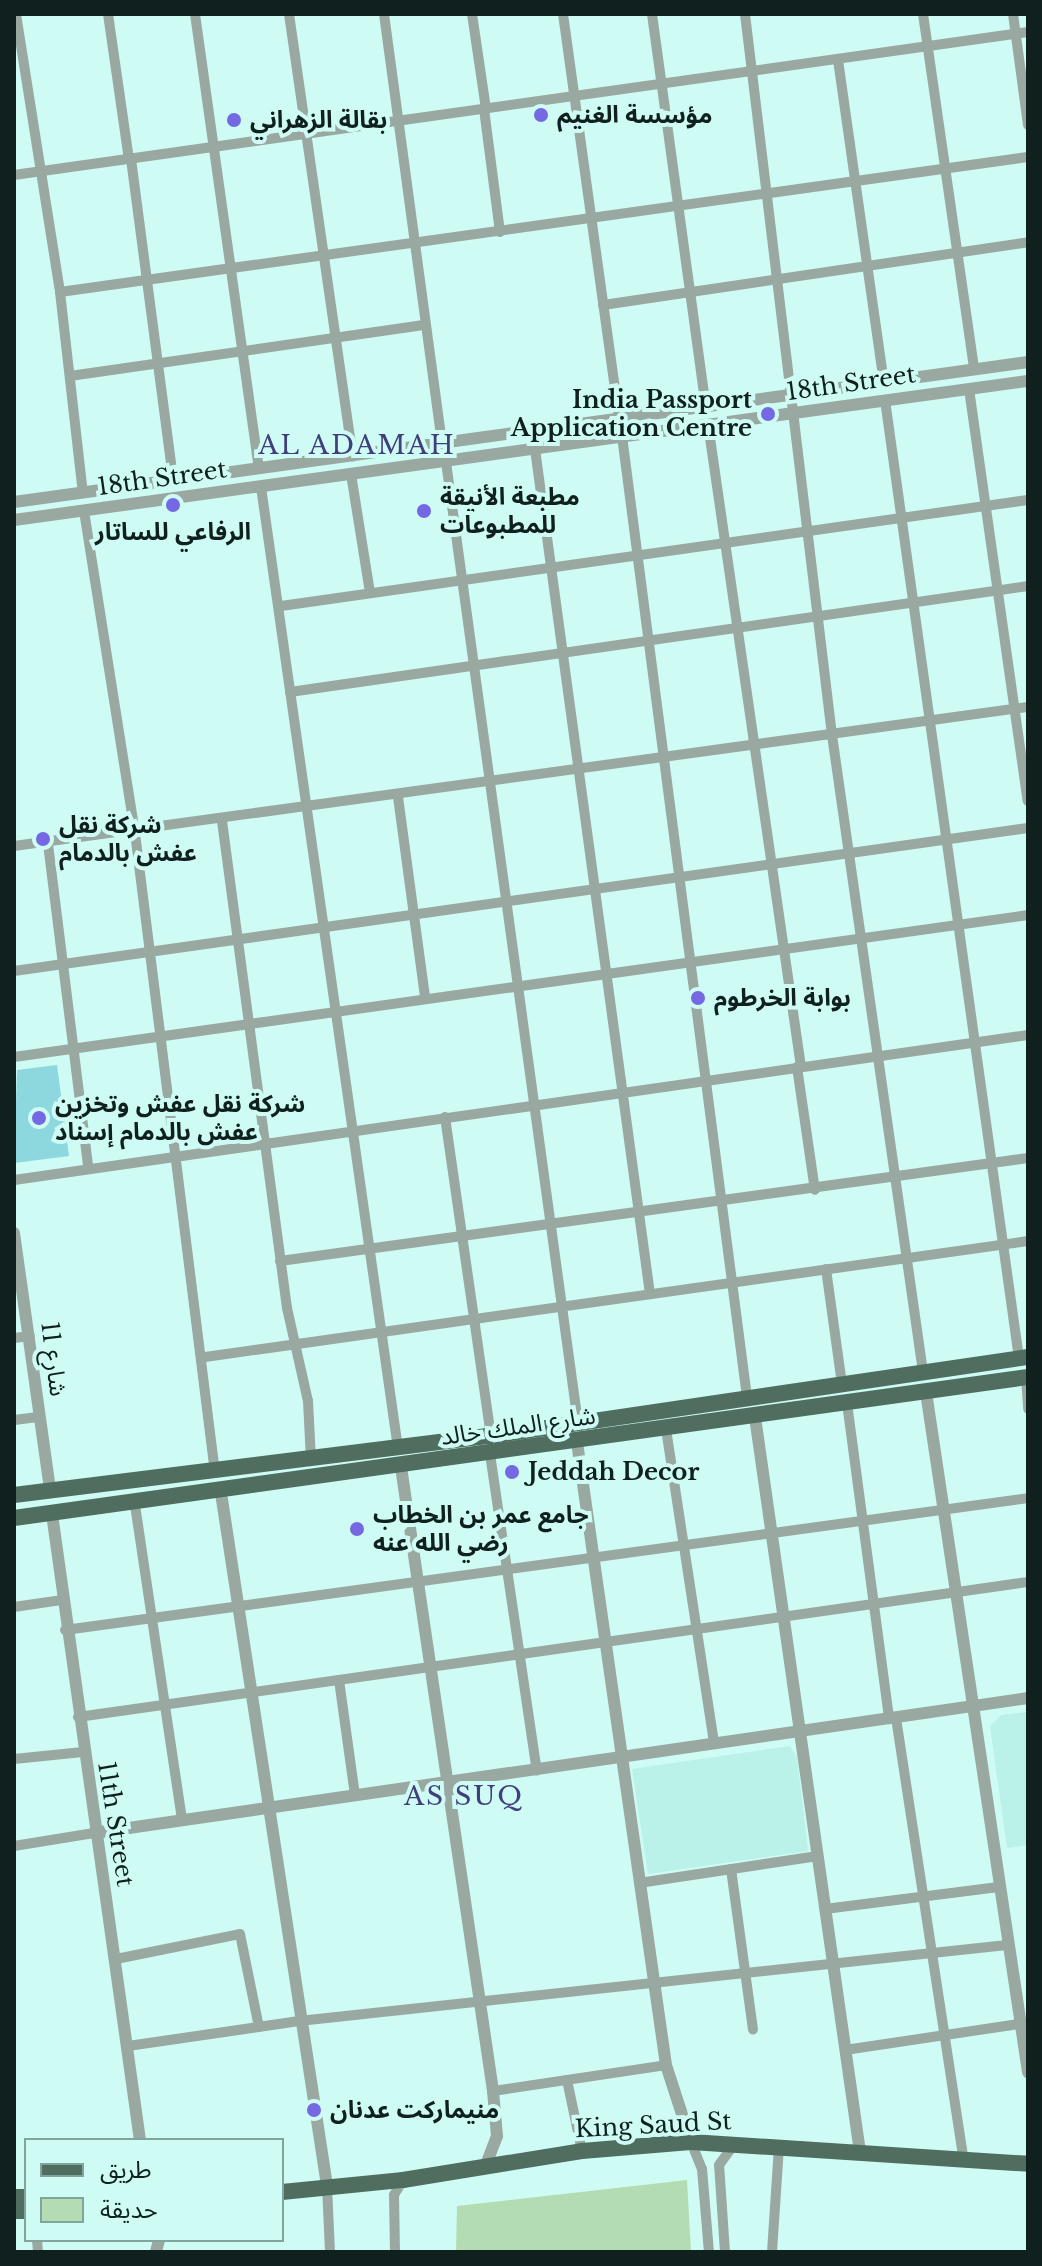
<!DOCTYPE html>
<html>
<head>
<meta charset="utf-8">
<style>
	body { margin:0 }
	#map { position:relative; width:1042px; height:2266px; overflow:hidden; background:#cefcf4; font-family:"Libre Baskerville","Noto Sans Arabic",serif }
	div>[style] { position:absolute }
	.built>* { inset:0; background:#baf1e8 }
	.green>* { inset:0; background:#b4dcb3 }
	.building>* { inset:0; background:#8dd7de }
	.minor>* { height:10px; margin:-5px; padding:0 5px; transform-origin:5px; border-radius:5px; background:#99a9a1 }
	.tertiary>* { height:12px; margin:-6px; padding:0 6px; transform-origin:6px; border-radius:6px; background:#99a9a1 }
	.primary>* { height:16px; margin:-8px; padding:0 8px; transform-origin:8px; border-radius:8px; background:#506e60 }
	.dots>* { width:22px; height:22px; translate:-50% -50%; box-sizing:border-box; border:4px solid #cefcf4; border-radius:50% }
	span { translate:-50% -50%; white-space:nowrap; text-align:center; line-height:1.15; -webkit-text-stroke:8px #cefcf4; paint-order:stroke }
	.poi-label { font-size:24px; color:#0f201e; font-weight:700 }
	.left { translate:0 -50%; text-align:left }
	.right { translate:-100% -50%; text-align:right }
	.street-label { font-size:24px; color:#0f201e }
	.neighbourhood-label { font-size:26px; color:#423e7b; letter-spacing:2px }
	.frame { position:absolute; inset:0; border:16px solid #0f201e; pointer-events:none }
	.legend { position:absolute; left:24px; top:2138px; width:260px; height:104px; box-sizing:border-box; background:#cefcf4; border:2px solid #82a49e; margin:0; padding:10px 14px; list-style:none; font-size:24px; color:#0f201e }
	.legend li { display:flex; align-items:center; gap:16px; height:40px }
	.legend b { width:40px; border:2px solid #82a49e }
</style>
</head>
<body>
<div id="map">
	<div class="built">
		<i style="clip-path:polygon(1028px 1712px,1028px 1845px,1007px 1848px,990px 1726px,1001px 1715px)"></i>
		<i style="clip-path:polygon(790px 1746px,797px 1757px,808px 1851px,648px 1874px,632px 1769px)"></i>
	</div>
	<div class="green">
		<i style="clip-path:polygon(687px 2180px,691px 2252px,456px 2252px,457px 2206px)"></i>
	</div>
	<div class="building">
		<i style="clip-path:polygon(57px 1065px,69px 1156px,14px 1163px,17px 1070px)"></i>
	</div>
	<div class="minor">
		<i style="left:16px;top:14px;width:281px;rotate:81deg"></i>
		<i style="left:60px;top:292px;width:202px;rotate:83.5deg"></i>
		<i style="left:108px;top:14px;width:147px;rotate:81.8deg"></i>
		<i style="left:195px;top:14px;width:459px;rotate:82deg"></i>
		<i style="left:289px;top:14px;width:447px;rotate:81.8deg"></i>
		<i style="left:384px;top:14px;width:433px;rotate:82.3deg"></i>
		<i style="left:472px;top:14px;width:96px;rotate:81.6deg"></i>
		<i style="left:563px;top:14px;width:409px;rotate:82.1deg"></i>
		<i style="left:652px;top:14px;width:397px;rotate:82.2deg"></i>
		<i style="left:745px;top:14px;width:726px;rotate:83.12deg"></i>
		<i style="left:832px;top:735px;width:643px;rotate:81.87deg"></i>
		<i style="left:923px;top:14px;width:359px;rotate:81.8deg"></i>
		<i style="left:1013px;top:14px;width:112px;rotate:82.3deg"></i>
		<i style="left:838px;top:60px;width:326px;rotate:81.9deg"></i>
		<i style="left:484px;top:109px;width:124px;rotate:82.6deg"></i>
		<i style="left:131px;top:159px;width:324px;rotate:82.5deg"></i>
		<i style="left:14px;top:175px;width:1024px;rotate:-8.03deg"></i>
		<i style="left:60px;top:292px;width:977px;rotate:-7.94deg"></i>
		<i style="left:603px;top:305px;width:430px;rotate:-8.4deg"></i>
		<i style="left:70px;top:376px;width:359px;rotate:-8.2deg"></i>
		<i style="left:969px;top:389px;width:416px;rotate:81.9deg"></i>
		<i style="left:885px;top:400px;width:967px;rotate:82.04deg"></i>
		<i style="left:708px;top:424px;width:650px;rotate:81.77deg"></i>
		<i style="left:622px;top:436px;width:969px;rotate:82.59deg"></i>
		<i style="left:535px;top:449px;width:853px;rotate:82.25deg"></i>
		<i style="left:446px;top:462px;width:970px;rotate:82.18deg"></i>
		<i style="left:351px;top:474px;width:120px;rotate:80.9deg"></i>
		<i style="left:261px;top:487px;width:971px;rotate:81.89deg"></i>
		<i style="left:84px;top:511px;width:326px;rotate:81deg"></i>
		<i style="left:135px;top:833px;width:645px;rotate:82.87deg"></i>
		<i style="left:281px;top:606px;width:754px;rotate:-8.08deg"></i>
		<i style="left:290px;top:692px;width:746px;rotate:-8.17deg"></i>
		<i style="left:398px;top:797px;width:203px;rotate:82.3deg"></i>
		<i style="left:222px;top:821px;width:491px;rotate:82.4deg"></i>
		<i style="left:287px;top:1308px;width:95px;rotate:77.3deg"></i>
		<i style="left:308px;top:1401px;width:59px;rotate:87.1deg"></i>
		<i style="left:48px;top:844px;width:324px;rotate:82.9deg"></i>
		<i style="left:14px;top:846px;width:1023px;rotate:-7.81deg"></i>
		<i style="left:14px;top:971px;width:1024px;rotate:-8.03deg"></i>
		<i style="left:14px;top:1057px;width:1024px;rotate:-7.97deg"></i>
		<i style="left:797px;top:1067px;width:124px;rotate:81.7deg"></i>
		<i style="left:445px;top:1117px;width:322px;rotate:81.8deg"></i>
		<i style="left:14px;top:1180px;width:1024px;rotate:-8.14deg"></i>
		<i style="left:280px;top:1261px;width:755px;rotate:-7.84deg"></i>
		<i style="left:826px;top:1269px;width:116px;rotate:82.1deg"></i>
		<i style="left:14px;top:1338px;width:16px;rotate:-7deg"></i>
		<i style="left:205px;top:1357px;width:831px;rotate:-8.02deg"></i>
		<i style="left:1026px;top:1377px;width:32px;rotate:86deg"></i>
		<i style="left:847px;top:1403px;width:319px;rotate:82.4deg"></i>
		<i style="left:14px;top:1420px;width:26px;rotate:-7deg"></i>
		<i style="left:666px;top:1429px;width:318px;rotate:81.3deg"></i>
		<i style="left:490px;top:1454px;width:320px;rotate:81.6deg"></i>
		<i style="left:135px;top:1505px;width:317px;rotate:81.5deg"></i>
		<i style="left:14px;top:1607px;width:49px;rotate:-8.3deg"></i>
		<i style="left:65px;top:1630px;width:972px;rotate:-7.8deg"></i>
		<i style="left:339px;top:1680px;width:116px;rotate:82.1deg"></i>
		<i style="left:78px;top:1717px;width:960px;rotate:-8.09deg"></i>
		<i style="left:896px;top:1718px;width:447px;rotate:81.3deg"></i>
		<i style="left:14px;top:1759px;width:69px;rotate:-5.8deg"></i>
		<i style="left:14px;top:1846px;width:81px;rotate:-9.2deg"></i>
		<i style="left:731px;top:1869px;width:162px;rotate:82.2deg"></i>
		<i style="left:639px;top:1883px;width:181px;rotate:-8.6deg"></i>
		<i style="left:825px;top:1909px;width:175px;rotate:-7.2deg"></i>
		<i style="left:116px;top:1959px;width:126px;rotate:-11.4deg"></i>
		<i style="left:240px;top:1934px;width:95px;rotate:78.5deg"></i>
		<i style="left:128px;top:2046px;width:173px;rotate:-8.3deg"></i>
		<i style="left:299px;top:2021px;width:712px;rotate:-6.13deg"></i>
		<i style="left:845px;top:2050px;width:176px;rotate:-8.5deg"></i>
		<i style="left:567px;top:2080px;width:73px;rotate:78.1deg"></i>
		<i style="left:493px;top:2091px;width:175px;rotate:-8.5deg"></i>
		<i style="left:691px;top:2142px;width:29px;rotate:68deg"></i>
		<i style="left:702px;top:2169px;width:83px;rotate:85.2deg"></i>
		<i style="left:327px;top:2186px;width:66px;rotate:87.4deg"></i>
		<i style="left:37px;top:2240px;width:12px;rotate:85deg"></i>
		<i style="left:395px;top:2252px;width:57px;rotate:-91deg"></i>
		<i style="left:394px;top:2195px;width:17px;rotate:-59deg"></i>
		<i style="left:725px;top:2252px;width:87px;rotate:-93.9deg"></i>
		<i style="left:719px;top:2165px;width:26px;rotate:-54deg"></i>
		<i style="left:772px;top:2252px;width:106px;rotate:-86.2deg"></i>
	</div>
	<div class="tertiary">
		<i style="left:14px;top:502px;width:1024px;rotate:-7.86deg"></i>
		<i style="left:14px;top:520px;width:1023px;rotate:-7.81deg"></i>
		<i style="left:14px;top:1233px;width:260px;rotate:82deg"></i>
		<i style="left:926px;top:1392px;width:688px;rotate:81.47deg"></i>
		<i style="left:755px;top:1417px;width:742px;rotate:81.87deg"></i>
		<i style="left:577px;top:1442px;width:629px;rotate:81.87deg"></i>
		<i style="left:666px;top:2065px;width:81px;rotate:72deg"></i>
		<i style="left:401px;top:1467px;width:631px;rotate:81.61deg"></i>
		<i style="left:493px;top:2091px;width:45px;rotate:84.9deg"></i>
		<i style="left:497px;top:2136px;width:33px;rotate:111deg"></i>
		<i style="left:221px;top:1493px;width:701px;rotate:81.3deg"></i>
		<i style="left:52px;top:1514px;width:632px;rotate:82deg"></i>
		<i style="left:94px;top:1833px;width:944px;rotate:-8.22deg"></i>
		<i style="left:156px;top:2252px;width:12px;rotate:-76deg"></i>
	</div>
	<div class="primary">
		<i style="left:14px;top:1495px;width:481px;rotate:-7.1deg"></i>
		<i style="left:491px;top:1436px;width:543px;rotate:-8.37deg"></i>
		<i style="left:14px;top:1518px;width:1024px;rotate:-7.92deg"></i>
		<i style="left:282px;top:2192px;width:122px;rotate:-5.7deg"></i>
		<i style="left:403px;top:2180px;width:181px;rotate:-9.2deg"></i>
		<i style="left:582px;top:2151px;width:109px;rotate:-4.7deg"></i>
		<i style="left:691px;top:2142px;width:338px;rotate:3.7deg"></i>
		<i style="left:14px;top:2197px;width:12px"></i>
		<i style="left:14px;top:2211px;width:12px"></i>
	</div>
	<div class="dots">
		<i style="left:541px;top:115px;background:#7469e3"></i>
		<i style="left:234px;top:120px;background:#7469e3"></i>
		<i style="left:768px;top:414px;background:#7469e3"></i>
		<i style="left:173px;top:505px;background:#7469e3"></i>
		<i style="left:424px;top:511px;background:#7469e3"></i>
		<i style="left:43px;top:839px;background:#7469e3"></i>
		<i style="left:698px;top:998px;background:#7469e3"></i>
		<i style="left:39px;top:1118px;background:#7469e3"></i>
		<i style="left:512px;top:1472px;background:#7469e3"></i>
		<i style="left:357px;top:1529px;background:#7469e3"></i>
		<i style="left:314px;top:2110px;background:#7469e3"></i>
	</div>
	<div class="poi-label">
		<span class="left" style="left:557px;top:115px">مؤسسة الغنيم</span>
		<span class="left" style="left:250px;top:120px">بقالة الزهراني</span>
		<span class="right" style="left:752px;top:414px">India Passport<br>Application Centre</span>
		<span class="left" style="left:440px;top:511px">مطبعة الأنيقة<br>للمطبوعات</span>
		<span style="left:173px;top:532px">الرفاعي للساتار</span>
		<span class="left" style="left:59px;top:839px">شركة نقل<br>عفش بالدمام</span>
		<span class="left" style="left:714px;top:998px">بوابة الخرطوم</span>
		<span class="left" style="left:55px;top:1118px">شركة نقل عفش وتخزين<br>عفش بالدمام إسناد</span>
		<span class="left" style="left:528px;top:1472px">Jeddah Decor</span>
		<span class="left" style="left:373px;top:1529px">جامع عمر بن الخطاب<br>رضي الله عنه</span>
		<span class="left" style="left:330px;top:2110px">منيماركت عدنان</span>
	</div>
	<div class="street-label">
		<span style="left:851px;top:383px;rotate:-8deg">18th Street</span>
		<span style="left:162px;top:478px;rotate:-8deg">18th Street</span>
		<span style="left:54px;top:1359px;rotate:83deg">شارع 11</span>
		<span style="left:518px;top:1426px;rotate:-8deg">شارع الملك خالد</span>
		<span style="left:116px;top:1824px;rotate:81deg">11th Street</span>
		<span style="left:653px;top:2125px;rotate:-3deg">King Saud St</span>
	</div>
	<div class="neighbourhood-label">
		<span style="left:357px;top:446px">AL ADAMAH</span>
		<span style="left:464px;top:1797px">AS SUQ</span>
	</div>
	<div class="frame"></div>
	<ul class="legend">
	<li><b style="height:10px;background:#506e60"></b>طريق</li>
	<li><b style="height:22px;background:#b4dcb3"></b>حديقة</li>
	</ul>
</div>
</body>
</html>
